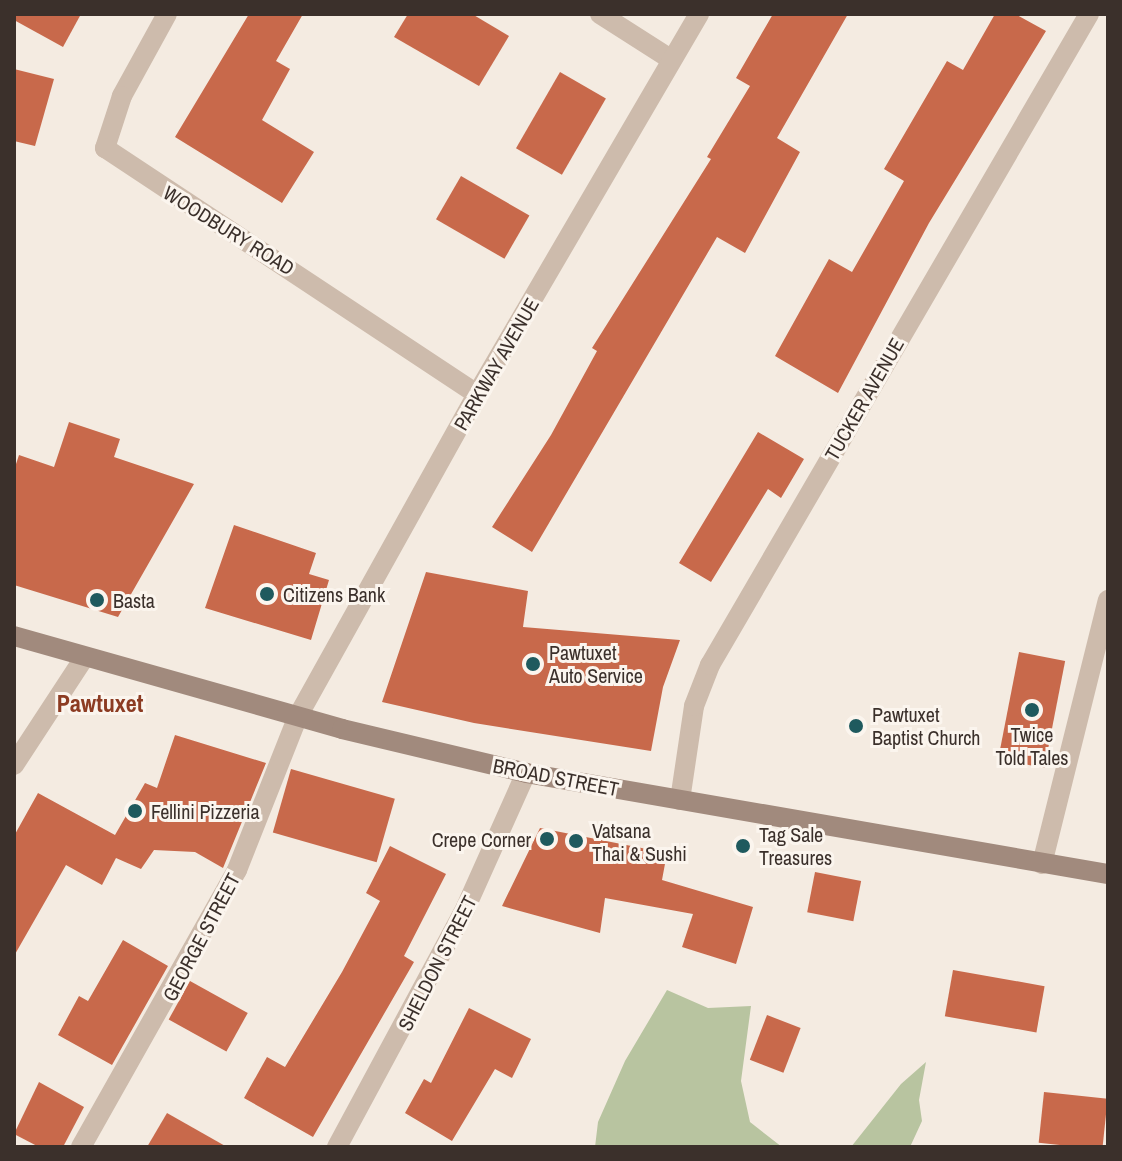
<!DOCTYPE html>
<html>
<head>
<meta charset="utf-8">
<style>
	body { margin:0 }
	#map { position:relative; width:1122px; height:1161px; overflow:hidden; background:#f4ebe1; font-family:"Archivo Narrow",sans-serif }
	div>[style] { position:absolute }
	.green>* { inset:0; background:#b8c4a0 }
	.building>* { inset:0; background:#c8694b; transform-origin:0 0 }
	.minor>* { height:20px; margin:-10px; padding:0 10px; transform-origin:10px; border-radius:10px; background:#cdbbac }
	.secondary>* { height:20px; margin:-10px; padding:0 10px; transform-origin:10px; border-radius:10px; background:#a18a7d }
	.dots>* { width:22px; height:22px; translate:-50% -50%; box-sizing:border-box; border:4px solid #fbf5ee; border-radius:50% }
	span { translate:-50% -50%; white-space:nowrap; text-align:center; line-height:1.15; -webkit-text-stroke:6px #fbf5ee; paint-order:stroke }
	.street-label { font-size:20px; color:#3b302b }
	.poi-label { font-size:20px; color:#3b302b }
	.left { translate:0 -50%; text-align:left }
	.right { translate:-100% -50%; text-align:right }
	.quarter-label { font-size:24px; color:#8c3b22; font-weight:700 }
	.frame { position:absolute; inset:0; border:16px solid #3b302b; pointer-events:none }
</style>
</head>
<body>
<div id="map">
	<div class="green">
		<i style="clip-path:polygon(667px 990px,708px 1008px,751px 1006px,741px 1081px,750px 1122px,782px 1147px,595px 1147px,598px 1122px,625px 1061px)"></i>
		<i style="clip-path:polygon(926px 1062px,919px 1100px,922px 1121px,910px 1147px,851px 1147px,901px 1084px)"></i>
	</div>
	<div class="building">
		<i style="clip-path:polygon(14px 14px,81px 14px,63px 47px,14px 20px)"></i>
		<i style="clip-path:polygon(249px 14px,303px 14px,276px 61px,290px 69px,262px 120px,314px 152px,282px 203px,175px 137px)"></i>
		<i style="clip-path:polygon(408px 14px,472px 14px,509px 36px,479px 86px,394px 37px)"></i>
		<i style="clip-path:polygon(773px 14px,848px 14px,777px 138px,800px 152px,745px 253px,717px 237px,532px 552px,492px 527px,551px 435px,597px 351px,592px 348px,711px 159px,707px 157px,750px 86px,736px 78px)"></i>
		<i style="clip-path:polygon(995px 14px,1015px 14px,1046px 31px,929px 223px,838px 393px,775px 356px,829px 259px,852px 272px,904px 181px,884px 169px,947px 61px,963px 70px)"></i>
		<i style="clip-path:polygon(14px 69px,54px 79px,35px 146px,14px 141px)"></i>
		<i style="left:560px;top:72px;width:53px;height:88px;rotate:30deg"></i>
		<i style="left:461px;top:176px;width:79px;height:50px;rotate:30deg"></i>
		<i style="clip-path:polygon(69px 422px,120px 439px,114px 457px,194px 484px,118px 617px,14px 585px,14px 470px,19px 455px,54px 467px)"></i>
		<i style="clip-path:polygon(758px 432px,804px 459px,781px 498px,768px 489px,711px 582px,679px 563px)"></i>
		<i style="clip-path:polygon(234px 525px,316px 553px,309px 574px,329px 580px,311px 640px,205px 608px)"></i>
		<i style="clip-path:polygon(426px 572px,528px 591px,523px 627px,680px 640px,663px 687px,651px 751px,474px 723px,382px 702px)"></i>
		<i style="left:1019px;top:652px;width:47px;height:109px;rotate:11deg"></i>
		<i style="clip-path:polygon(175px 735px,266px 763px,223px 868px,195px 852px,154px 850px,141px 869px,116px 858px,102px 885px,66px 865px,14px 956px,14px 836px,38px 793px,115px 835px,145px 783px,157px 788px)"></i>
		<i style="left:291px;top:769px;width:108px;height:66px;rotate:16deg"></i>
		<i style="clip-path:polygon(540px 828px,667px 853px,662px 880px,753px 907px,736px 964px,682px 947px,693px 914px,605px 898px,600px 933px,502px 906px)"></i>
		<i style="clip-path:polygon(390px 846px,446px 874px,404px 956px,414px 962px,313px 1137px,244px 1098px,267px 1057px,285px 1067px,342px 972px,380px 901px,366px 893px)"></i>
		<i style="left:815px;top:872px;width:47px;height:41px;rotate:11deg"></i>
		<i style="clip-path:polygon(123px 940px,168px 966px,112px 1065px,58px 1035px,79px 996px,88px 1001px)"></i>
		<i style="left:953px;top:970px;width:93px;height:47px;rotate:10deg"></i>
		<i style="left:190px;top:981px;width:66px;height:44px;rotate:29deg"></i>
		<i style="clip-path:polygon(469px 1008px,531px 1039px,512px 1078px,495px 1069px,452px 1141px,405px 1113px,424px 1079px,431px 1083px)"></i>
		<i style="left:767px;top:1015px;width:36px;height:48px;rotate:21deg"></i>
		<i style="clip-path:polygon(39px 1082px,84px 1107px,63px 1147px,39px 1147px,14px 1134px)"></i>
		<i style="left:1044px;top:1092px;width:64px;height:51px;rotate:6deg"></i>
		<i style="clip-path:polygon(167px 1113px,227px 1147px,147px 1147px)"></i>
	</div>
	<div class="minor">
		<i style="left:167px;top:14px;width:94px;rotate:118.8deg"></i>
		<i style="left:122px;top:96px;width:55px;rotate:108.1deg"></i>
		<i style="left:105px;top:148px;width:446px;rotate:33.5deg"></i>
		<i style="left:600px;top:14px;width:85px;rotate:32.6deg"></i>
		<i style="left:14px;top:765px;width:128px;rotate:-56.8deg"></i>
		<i style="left:680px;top:800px;width:95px;rotate:-81.5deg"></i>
		<i style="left:694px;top:706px;width:44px;rotate:-68.7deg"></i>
		<i style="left:710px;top:665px;width:753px;rotate:-59.79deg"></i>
		<i style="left:1042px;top:864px;width:272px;rotate:-76deg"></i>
		<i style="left:81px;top:1147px;width:318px;rotate:-60.6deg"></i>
		<i style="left:237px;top:870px;width:166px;rotate:-68.4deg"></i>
		<i style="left:298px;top:716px;width:368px;rotate:-60.9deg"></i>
		<i style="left:477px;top:394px;width:440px;rotate:-59.7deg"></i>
		<i style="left:337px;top:1147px;width:272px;rotate:-61.7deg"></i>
		<i style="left:466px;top:907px;width:147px;rotate:-65.9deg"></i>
	</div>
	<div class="secondary">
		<i style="left:14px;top:636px;width:341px;rotate:15.8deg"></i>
		<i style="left:342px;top:729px;width:189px;rotate:13.4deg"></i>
		<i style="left:526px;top:773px;width:591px;rotate:9.85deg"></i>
	</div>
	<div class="dots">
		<i style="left:267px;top:594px;background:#1f5a5e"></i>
		<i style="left:97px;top:600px;background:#1f5a5e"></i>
		<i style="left:533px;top:664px;background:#1f5a5e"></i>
		<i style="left:1032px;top:710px;background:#1f5a5e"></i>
		<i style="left:856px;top:726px;background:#1f5a5e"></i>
		<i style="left:135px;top:811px;background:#1f5a5e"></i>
		<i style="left:547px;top:839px;background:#1f5a5e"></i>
		<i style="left:576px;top:841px;background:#1f5a5e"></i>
		<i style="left:743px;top:846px;background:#1f5a5e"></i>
	</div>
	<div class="street-label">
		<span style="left:229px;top:230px;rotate:32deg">WOODBURY ROAD</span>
		<span style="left:496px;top:364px;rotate:-60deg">PARKWAY AVENUE</span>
		<span style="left:864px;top:399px;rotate:-60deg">TUCKER AVENUE</span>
		<span style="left:556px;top:777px;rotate:11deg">BROAD STREET</span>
		<span style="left:201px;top:937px;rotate:-62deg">GEORGE STREET</span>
		<span style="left:437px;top:963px;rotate:-63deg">SHELDON STREET</span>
	</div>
	<div class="poi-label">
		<span class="left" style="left:283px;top:594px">Citizens Bank</span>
		<span class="left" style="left:113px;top:600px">Basta</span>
		<span class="left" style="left:549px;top:664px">Pawtuxet<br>Auto Service</span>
		<span class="left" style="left:872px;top:726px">Pawtuxet<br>Baptist Church</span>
		<span style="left:1032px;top:746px">Twice<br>Told Tales</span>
		<span class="left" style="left:151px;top:811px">Fellini Pizzeria</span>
		<span class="left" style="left:592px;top:842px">Vatsana<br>Thai &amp; Sushi</span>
		<span class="left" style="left:759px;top:846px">Tag Sale<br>Treasures</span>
		<span class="right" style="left:531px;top:839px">Crepe Corner</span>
	</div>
	<div class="quarter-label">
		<span style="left:100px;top:704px">Pawtuxet</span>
	</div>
	<div class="frame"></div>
</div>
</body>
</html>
